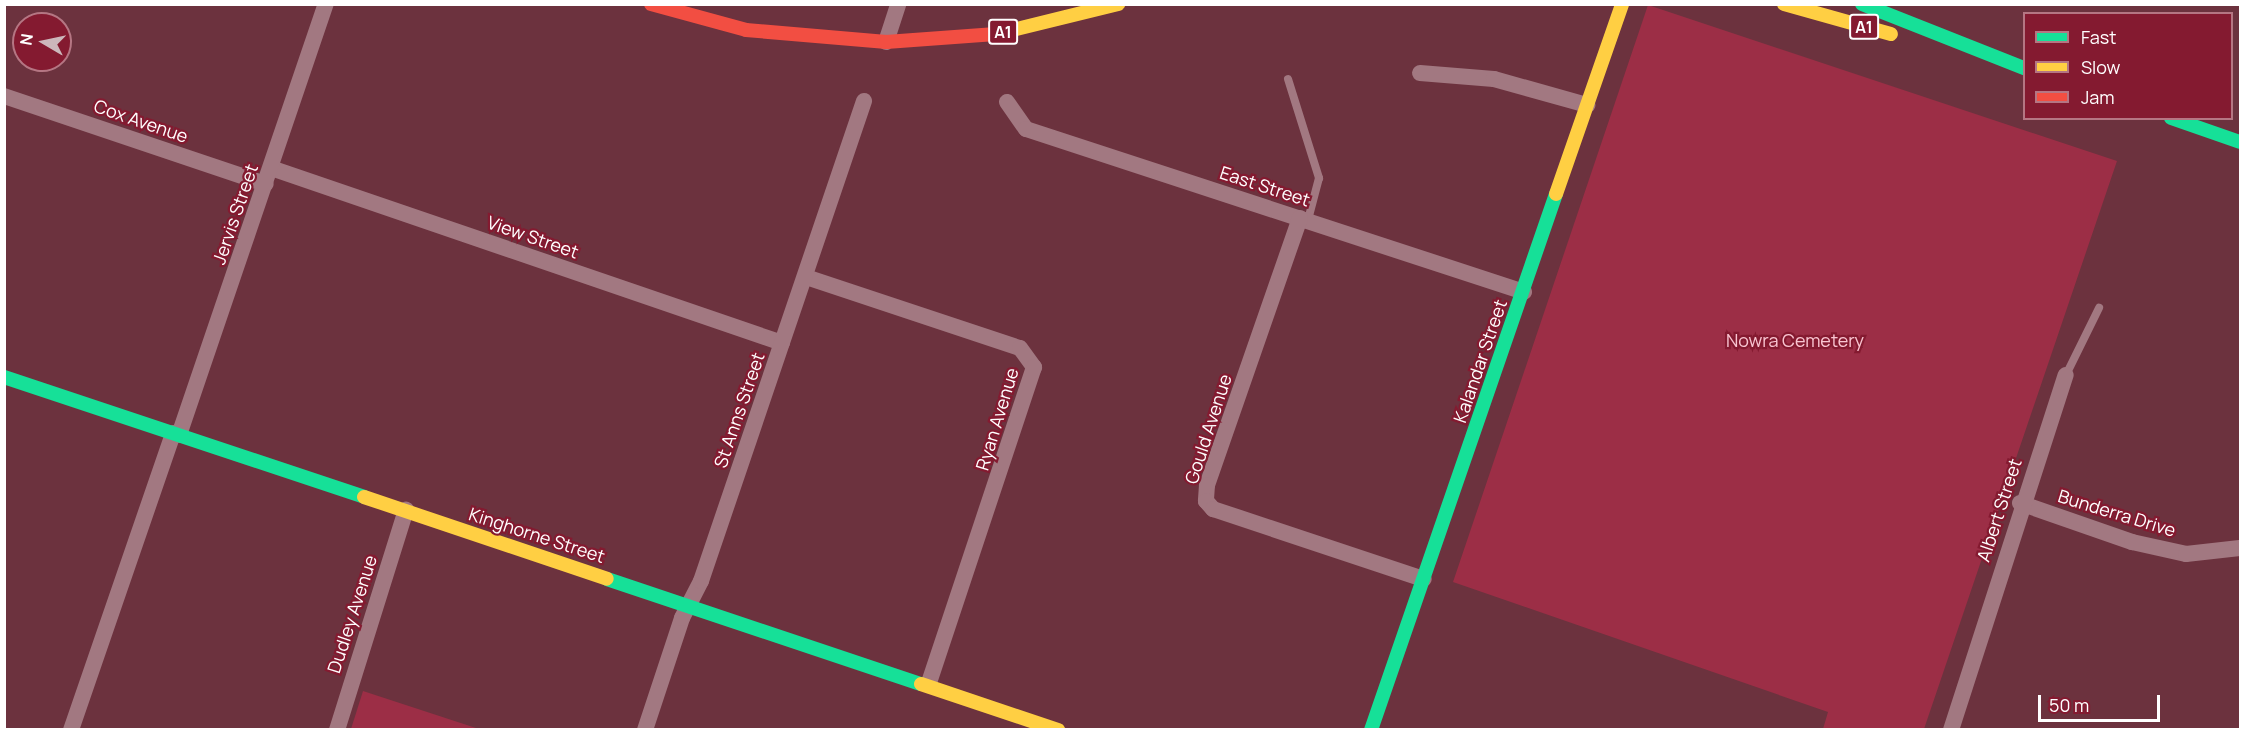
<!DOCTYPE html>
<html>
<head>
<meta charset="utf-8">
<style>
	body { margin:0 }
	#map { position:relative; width:2245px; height:734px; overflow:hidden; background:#6c323e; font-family:Manrope,sans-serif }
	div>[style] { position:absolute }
	.green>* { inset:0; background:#9c2e46 }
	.lane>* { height:8px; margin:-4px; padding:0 4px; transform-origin:4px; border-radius:4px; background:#a27881 }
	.street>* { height:16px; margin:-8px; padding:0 8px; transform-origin:8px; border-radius:8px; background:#a27881 }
	.fast>* { height:14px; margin:-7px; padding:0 7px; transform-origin:7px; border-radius:7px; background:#16e098 }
	.slow>* { height:14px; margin:-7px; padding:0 7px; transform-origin:7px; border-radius:7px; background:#ffcf43 }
	.jam>* { height:14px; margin:-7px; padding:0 7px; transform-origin:7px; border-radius:7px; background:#f24e42 }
	span { translate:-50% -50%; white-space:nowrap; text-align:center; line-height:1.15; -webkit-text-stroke:4.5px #841a30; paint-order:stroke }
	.shield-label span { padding:2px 4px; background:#841a30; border:2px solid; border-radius:4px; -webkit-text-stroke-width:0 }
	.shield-label { font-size:16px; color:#fff; font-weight:700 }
	.street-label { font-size:18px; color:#fff }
	.park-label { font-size:18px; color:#f9c5d1 }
	.frame { position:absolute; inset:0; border:6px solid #fff; pointer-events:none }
	.legend { position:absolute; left:2023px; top:12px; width:210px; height:108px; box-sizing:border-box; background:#841a30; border:2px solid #b57683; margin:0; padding:8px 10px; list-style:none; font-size:18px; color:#fff }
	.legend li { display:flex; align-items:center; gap:12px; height:30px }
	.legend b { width:30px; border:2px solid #b57683 }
	.north { position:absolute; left:12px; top:12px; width:60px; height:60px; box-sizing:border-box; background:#841a30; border:2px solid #b57683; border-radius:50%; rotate:279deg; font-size:16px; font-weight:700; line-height:24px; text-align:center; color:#fff }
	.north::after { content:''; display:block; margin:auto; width:21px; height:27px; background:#ccb7bb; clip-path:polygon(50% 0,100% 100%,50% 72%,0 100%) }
	.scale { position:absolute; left:2038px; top:695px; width:122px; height:27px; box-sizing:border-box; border:3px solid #fff; border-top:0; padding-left:8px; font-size:18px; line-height:21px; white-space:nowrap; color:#fff; -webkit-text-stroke:4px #841a30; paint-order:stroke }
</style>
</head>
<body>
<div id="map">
	<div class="green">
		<i style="clip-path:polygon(1648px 5px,2117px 161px,1924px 729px,1823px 729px,1828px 712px,1453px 582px)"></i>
		<i style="clip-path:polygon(363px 691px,476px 728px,351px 729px)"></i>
	</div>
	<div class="lane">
		<i style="left:1288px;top:79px;width:104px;rotate:72.6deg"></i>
		<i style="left:1319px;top:178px;width:43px;rotate:104.7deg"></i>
		<i style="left:2066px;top:375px;width:75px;rotate:-63.8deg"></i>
	</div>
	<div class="street">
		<i style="left:886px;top:42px;width:40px;rotate:-72deg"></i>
		<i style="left:1420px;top:73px;width:74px;rotate:4.6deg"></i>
		<i style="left:1494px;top:79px;width:97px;rotate:15.6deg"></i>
		<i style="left:4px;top:96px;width:276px;rotate:18.6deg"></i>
		<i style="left:1007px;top:102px;width:33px;rotate:55deg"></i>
		<i style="left:1026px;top:129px;width:524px;rotate:18.12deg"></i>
		<i style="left:271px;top:168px;width:540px;rotate:18.9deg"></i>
		<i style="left:1300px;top:218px;width:283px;rotate:109.2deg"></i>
		<i style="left:1207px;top:485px;width:16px;rotate:94deg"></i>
		<i style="left:1206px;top:501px;width:11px;rotate:49deg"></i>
		<i style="left:1213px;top:509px;width:222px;rotate:18.4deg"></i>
		<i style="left:806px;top:277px;width:225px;rotate:18.4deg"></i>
		<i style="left:1020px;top:348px;width:24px;rotate:54deg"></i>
		<i style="left:1034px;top:367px;width:335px;rotate:108.4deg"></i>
		<i style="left:179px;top:435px;width:455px;rotate:-71.2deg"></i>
		<i style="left:2020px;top:503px;width:119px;rotate:19.2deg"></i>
		<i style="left:2132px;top:542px;width:55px;rotate:12.5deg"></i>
		<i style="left:2186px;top:554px;width:54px;rotate:-6.3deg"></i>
		<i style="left:71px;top:730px;width:314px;rotate:-71deg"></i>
		<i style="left:337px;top:730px;width:231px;rotate:-72.6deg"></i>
		<i style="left:645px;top:730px;width:118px;rotate:-71.7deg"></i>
		<i style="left:682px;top:618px;width:42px;rotate:-62.8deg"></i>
		<i style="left:701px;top:581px;width:507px;rotate:-71.24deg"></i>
		<i style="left:1951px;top:730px;width:373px;rotate:-72.1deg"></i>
	</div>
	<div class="fast">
		<i style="left:1862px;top:4px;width:174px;rotate:21.6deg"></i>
		<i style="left:2171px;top:118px;width:73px;rotate:19.2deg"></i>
		<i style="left:4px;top:377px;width:379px;rotate:18.4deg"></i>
		<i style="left:607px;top:579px;width:331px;rotate:18.5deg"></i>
		<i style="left:1371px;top:730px;width:567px;rotate:-70.96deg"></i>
	</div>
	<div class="slow">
		<i style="left:1784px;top:4px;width:111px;rotate:15.7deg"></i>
		<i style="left:996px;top:34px;width:126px;rotate:-13.8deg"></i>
		<i style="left:1556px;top:194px;width:201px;rotate:-70.8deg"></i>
		<i style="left:364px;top:497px;width:256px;rotate:18.6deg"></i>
		<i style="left:921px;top:684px;width:145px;rotate:18.6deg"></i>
	</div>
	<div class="jam">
		<i style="left:651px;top:4px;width:98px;rotate:15.3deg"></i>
		<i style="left:746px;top:30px;width:141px;rotate:4.9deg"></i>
		<i style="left:886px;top:42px;width:110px;rotate:-4.2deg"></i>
	</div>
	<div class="shield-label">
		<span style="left:1864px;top:27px">A1</span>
		<span style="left:1003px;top:32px">A1</span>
	</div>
	<div class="street-label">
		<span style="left:141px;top:121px;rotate:19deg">Cox Avenue</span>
		<span style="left:1265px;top:186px;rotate:18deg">East Street</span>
		<span style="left:235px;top:214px;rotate:-71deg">Jervis Street</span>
		<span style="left:533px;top:237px;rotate:19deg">View Street</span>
		<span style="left:1480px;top:361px;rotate:-71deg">Kalandar Street</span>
		<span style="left:739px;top:410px;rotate:-71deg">St Anns Street</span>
		<span style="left:997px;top:419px;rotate:-73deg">Ryan Avenue</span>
		<span style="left:1208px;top:429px;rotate:-72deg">Gould Avenue</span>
		<span style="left:1999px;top:510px;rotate:-72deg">Albert Street</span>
		<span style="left:2117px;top:513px;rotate:17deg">Bunderra Drive</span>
		<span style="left:537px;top:535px;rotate:18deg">Kinghorne Street</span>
		<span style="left:352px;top:614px;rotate:-72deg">Dudley Avenue</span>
	</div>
	<div class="park-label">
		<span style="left:1795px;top:340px">Nowra Cemetery</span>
	</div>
	<div class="frame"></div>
	<ul class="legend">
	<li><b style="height:8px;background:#16e098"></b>Fast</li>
	<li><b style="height:8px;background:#ffcf43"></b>Slow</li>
	<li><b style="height:8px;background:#f24e42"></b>Jam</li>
	</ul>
	<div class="north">N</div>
	<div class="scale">50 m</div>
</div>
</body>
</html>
